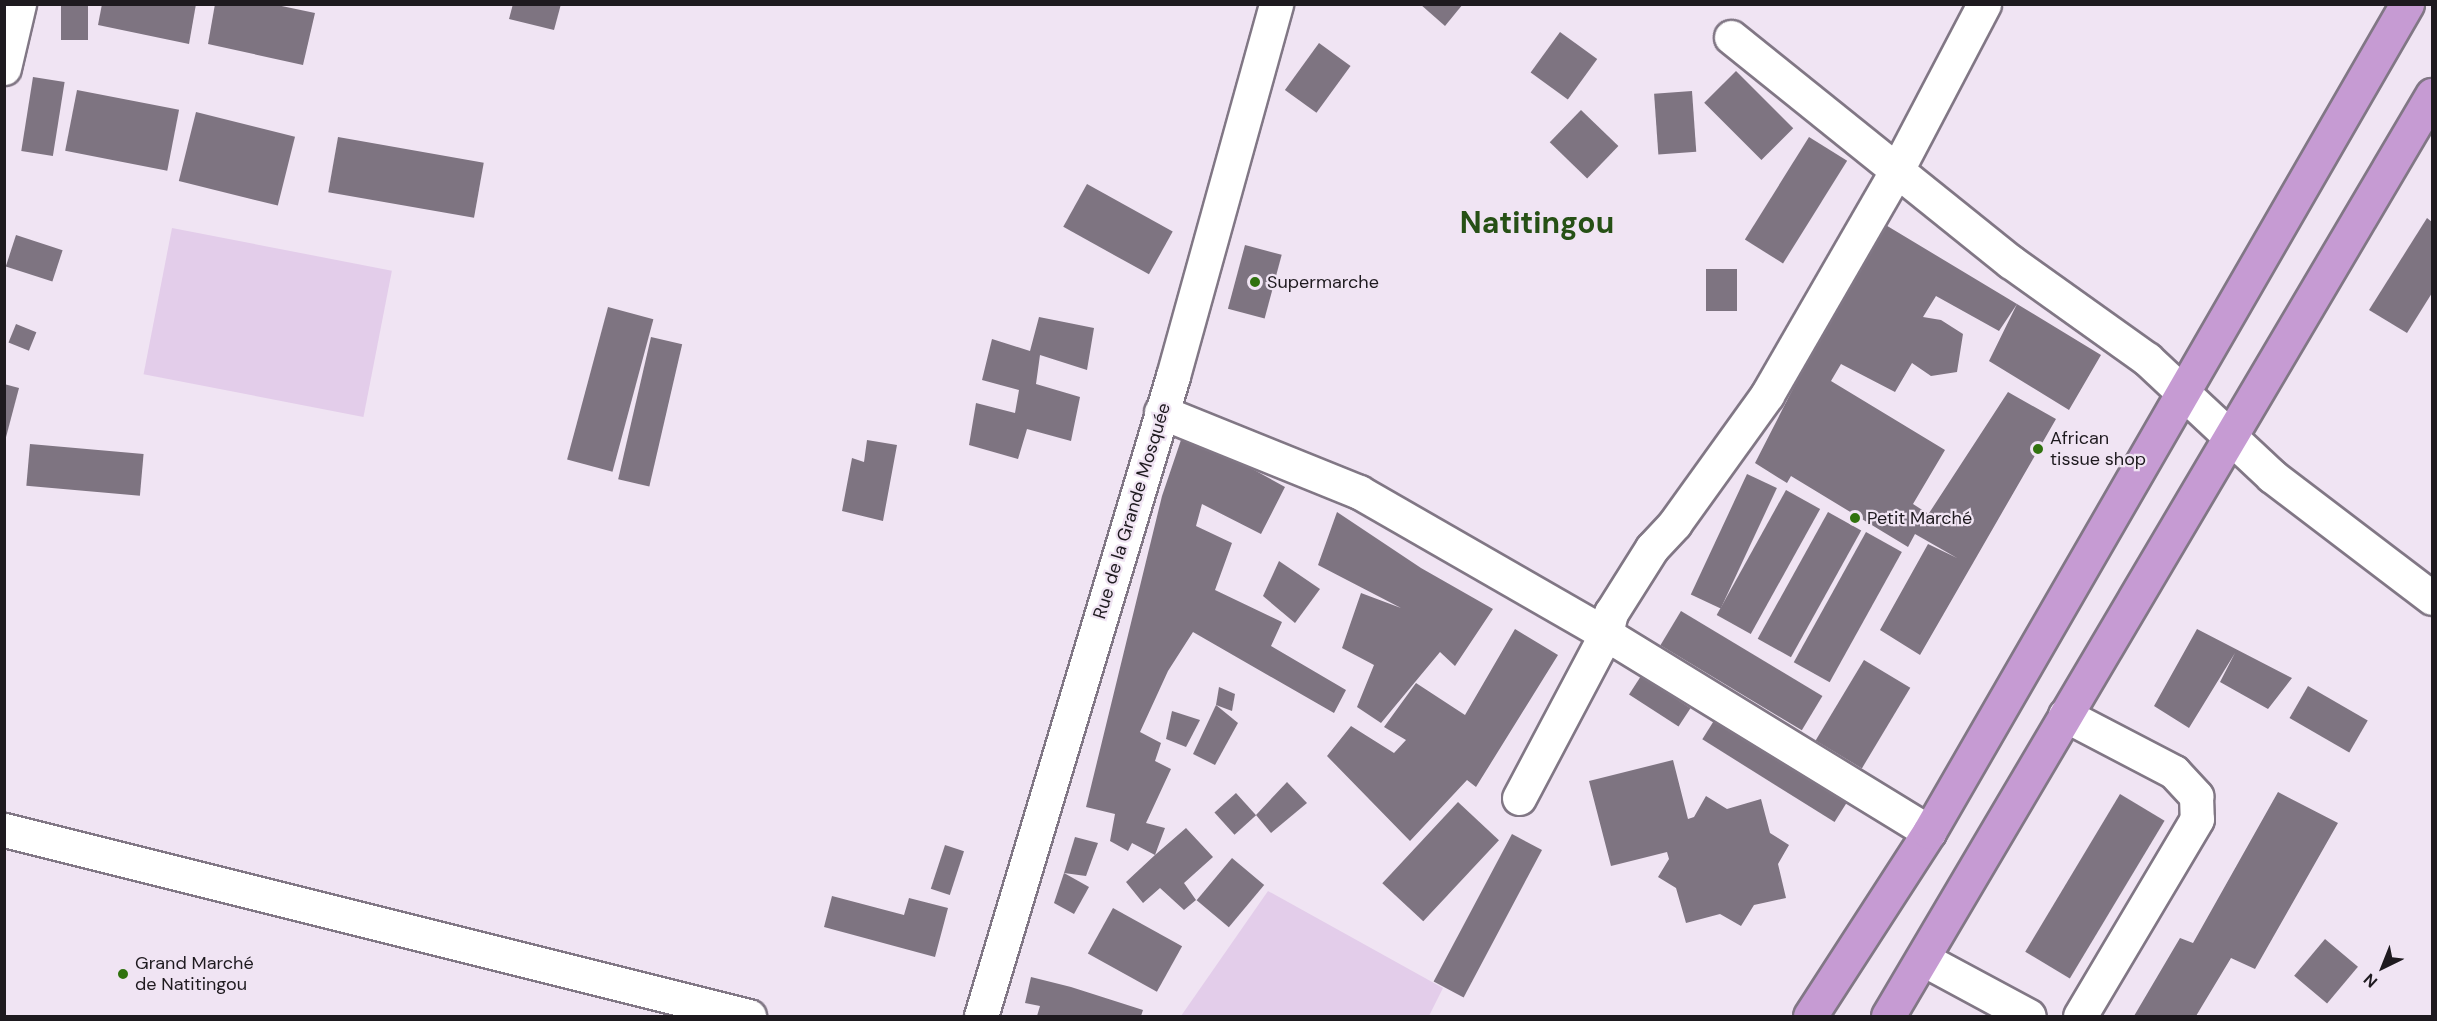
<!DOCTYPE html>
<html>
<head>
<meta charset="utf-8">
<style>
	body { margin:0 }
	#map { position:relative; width:2437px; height:1021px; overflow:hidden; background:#f0e4f3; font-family:"DM Sans",sans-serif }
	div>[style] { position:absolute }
	.green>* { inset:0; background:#e3cdea; transform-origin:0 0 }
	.building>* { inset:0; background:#7e7481; transform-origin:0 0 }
	.roads { filter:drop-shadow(2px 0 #817785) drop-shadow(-2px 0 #817785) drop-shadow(0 2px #817785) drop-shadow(0 -2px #817785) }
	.minor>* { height:33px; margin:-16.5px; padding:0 16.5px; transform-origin:16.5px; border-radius:16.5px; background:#fff }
	.highway>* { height:33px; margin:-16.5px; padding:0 16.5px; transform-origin:16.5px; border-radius:16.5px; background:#c69bd3 }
	.dots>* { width:16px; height:16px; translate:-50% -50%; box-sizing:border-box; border:3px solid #f0e4f3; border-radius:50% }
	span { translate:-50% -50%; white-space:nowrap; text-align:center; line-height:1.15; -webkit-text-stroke:4.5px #f0e4f3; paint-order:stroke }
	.poi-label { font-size:18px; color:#1e1a1f }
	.left { translate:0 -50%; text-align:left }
	.street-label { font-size:18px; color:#1e1a1f }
	.town-label { font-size:30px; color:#265015; font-weight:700 }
	.frame { position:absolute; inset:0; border:6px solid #1e1a1f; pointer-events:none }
	.north { position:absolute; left:2353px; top:937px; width:60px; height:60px; -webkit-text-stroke:4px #f0e4f3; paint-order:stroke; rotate:223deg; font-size:16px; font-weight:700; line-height:24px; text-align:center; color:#1e1a1f }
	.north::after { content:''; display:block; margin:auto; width:21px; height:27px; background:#1e1a1f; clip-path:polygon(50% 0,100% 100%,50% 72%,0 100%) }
</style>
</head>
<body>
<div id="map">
	<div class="green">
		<i style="left:172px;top:228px;width:224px;height:149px;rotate:11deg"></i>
		<i style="clip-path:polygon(1268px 891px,1443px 988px,1429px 1016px,1181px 1016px)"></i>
	</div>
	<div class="building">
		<i style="left:61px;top:4px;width:27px;height:36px"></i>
		<i style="clip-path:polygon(102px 4px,196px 4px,189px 44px,98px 25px)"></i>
		<i style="clip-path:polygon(215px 4px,272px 4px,315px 13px,303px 65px,208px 44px)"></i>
		<i style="clip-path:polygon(513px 4px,561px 4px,554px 30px,509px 19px)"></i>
		<i style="clip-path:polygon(1420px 4px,1463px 4px,1445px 26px)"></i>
		<i style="left:1560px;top:32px;width:46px;height:50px;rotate:36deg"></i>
		<i style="left:1319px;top:43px;width:39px;height:58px;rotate:36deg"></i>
		<i style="left:1736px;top:71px;width:81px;height:45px;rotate:45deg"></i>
		<i style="left:33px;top:77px;width:32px;height:75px;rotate:9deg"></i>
		<i style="left:77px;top:90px;width:104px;height:62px;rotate:11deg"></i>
		<i style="left:1692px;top:91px;width:61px;height:38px;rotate:86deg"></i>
		<i style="left:1581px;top:110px;width:52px;height:45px;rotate:44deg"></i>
		<i style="left:196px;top:112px;width:102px;height:71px;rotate:14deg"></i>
		<i style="left:338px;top:137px;width:148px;height:56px;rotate:10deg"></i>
		<i style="left:1809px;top:137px;width:45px;height:121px;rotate:32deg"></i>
		<i style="left:1087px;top:184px;width:98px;height:49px;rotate:29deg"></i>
		<i style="clip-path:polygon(2427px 218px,2432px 222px,2432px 293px,2407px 333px,2369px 310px)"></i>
		<i style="clip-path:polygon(1879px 221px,2017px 304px,2101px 355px,2069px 410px,1989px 361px,2017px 304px,1999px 331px,1936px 296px,1923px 317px,1941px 320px,1963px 334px,1957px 372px,1931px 376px,1912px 363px,1895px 392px,1841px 364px,1831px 381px,1945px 450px,1913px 504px,1927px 513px,1920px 527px,2008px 392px,2056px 419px,1920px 655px,1880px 630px,1928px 544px,1957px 558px,1915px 534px,1908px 547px,1791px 476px,1787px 483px,1755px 463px)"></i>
		<i style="left:16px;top:235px;width:49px;height:33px;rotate:18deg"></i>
		<i style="left:1245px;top:245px;width:38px;height:66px;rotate:15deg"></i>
		<i style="left:1706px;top:269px;width:31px;height:42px"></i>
		<i style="left:608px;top:307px;width:47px;height:158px;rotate:15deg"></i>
		<i style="clip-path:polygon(1039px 317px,1094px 328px,1087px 370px,1040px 355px,1036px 384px,1080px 397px,1071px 441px,1027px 429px,1018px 459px,969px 445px,976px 403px,1015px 413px,1019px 390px,982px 380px,992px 339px,1030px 351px)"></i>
		<i style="left:16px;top:324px;width:22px;height:20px;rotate:22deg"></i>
		<i style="left:651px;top:337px;width:32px;height:146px;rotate:13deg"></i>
		<i style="clip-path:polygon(4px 384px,19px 388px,5px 441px,4px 441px)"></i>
		<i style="clip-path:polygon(867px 440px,897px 445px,883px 521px,842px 511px,852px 458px,864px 462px)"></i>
		<i style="clip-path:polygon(1181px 440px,1225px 454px,1285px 487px,1261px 534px,1202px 504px,1196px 526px,1232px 543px,1215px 590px,1282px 622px,1271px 646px,1346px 690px,1334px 713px,1193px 632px,1168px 671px,1140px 732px,1161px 743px,1155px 761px,1171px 769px,1146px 823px,1165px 828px,1155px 855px,1186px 828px,1213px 857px,1184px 883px,1196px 900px,1184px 910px,1160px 888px,1143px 903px,1126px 882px,1155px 855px,1132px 843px,1128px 851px,1110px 841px,1115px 814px,1086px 807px,1162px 496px)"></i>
		<i style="left:30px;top:444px;width:114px;height:42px;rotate:5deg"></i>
		<i style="left:1747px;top:474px;width:33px;height:133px;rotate:25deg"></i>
		<i style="left:1786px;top:490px;width:39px;height:143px;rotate:29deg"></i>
		<i style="clip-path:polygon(1337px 512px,1421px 568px,1493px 609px,1455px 666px,1440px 652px,1381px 723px,1357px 707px,1374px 665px,1342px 648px,1361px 593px,1401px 608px,1318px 565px)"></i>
		<i style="left:1828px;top:512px;width:38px;height:145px;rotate:29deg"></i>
		<i style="left:1866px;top:532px;width:41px;height:149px;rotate:29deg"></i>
		<i style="clip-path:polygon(1279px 561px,1320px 589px,1295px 623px,1263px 596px)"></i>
		<i style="left:1681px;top:611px;width:165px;height:40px;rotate:31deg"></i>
		<i style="clip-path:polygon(1515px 629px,1558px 655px,1476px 787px,1467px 780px,1410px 841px,1327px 756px,1351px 726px,1394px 753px,1406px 740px,1384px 727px,1416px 683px,1465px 715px)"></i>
		<i style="clip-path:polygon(2197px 629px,2292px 678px,2268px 709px,2220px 682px,2235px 653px,2189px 728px,2154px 706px)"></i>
		<i style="left:1864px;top:660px;width:54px;height:94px;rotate:31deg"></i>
		<i style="left:1641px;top:676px;width:59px;height:22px;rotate:33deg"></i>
		<i style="left:2308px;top:686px;width:69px;height:37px;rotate:30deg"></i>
		<i style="clip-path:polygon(1219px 687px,1235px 694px,1232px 711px,1216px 705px)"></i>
		<i style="clip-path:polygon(1216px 705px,1238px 723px,1215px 765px,1193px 754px)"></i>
		<i style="clip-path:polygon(1172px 711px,1200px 720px,1186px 747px,1166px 739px)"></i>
		<i style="left:1715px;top:719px;width:156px;height:24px;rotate:32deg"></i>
		<i style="clip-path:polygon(1673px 760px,1688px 819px,1694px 817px,1706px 796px,1727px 809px,1761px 799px,1770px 833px,1789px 845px,1778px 864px,1786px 898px,1754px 905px,1741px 926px,1720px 914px,1686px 923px,1676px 888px,1658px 877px,1669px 859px,1667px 852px,1611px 866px,1589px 781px)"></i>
		<i style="clip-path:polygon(1287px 782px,1307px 803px,1271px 833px,1256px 815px)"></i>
		<i style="clip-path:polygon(2278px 792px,2338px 823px,2255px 969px,2231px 958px,2196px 1016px,2134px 1016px,2180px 938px,2193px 943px)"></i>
		<i style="left:1236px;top:793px;width:30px;height:29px;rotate:48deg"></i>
		<i style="left:2120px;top:794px;width:52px;height:184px;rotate:31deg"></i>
		<i style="left:1458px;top:802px;width:56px;height:111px;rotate:43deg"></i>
		<i style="left:1512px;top:834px;width:34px;height:167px;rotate:28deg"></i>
		<i style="clip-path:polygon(1075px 837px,1098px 843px,1086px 876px,1064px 873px)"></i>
		<i style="left:945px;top:845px;width:20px;height:46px;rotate:18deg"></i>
		<i style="left:1232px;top:858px;width:42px;height:55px;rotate:40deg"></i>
		<i style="clip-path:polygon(1064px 873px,1089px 887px,1074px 914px,1054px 903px)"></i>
		<i style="clip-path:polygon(832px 896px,904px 915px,909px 898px,948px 908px,935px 957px,824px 927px)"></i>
		<i style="left:1113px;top:908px;width:79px;height:52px;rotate:29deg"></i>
		<i style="left:2325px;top:939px;width:43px;height:48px;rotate:40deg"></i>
		<i style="clip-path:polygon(1031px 977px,1071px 987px,1143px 1010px,1141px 1016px,1037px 1016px,1040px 1006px,1025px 1003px)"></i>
	</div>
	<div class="roads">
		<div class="minor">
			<i style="left:1731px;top:37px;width:359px;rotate:38.8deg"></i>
			<i style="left:2011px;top:262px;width:167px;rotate:35.5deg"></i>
			<i style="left:2147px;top:359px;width:171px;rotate:43.1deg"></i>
			<i style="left:2272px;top:476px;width:201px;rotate:37.3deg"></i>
			<i style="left:4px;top:68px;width:66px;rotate:-76.8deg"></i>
			<i style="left:1161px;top:412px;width:214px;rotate:22deg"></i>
			<i style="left:1359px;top:492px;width:285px;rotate:29.9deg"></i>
			<i style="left:1606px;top:634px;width:379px;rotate:31.5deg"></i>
			<i style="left:2065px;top:715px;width:123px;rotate:27.6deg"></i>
			<i style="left:2174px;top:772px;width:33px;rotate:47deg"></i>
			<i style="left:2196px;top:796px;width:23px;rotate:88deg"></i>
			<i style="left:2197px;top:819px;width:229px;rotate:120.7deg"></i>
			<i style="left:1519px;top:798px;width:186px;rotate:-62.1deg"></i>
			<i style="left:1606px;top:634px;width:22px;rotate:-77deg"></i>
			<i style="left:1611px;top:613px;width:77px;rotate:-57.8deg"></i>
			<i style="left:1652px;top:548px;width:34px;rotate:-47deg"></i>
			<i style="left:1675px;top:523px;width:158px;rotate:-54.3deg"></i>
			<i style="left:1767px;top:395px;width:262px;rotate:-60deg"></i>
			<i style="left:1898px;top:168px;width:185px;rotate:-62.3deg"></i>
			<i style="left:4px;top:830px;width:768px;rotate:14.02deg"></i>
			<i style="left:1923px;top:959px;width:120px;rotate:28.3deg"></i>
			<i style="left:981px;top:1016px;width:668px;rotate:-73.3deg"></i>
			<i style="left:1173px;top:376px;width:386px;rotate:-74.5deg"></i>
		</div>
		<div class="highway">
			<i style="left:1810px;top:1016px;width:219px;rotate:-57.1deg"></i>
			<i style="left:1929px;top:832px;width:956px;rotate:-60deg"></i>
			<i style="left:1888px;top:1016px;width:1070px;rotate:-59.43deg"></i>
		</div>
	</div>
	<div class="dots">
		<i style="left:1255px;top:282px;background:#30720e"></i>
		<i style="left:2038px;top:449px;background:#30720e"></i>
		<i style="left:1855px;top:518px;background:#30720e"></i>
		<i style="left:123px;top:974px;background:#30720e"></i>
	</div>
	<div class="poi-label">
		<span class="left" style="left:1267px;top:282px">Supermarche</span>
		<span class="left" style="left:2050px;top:449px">African<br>tissue shop</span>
		<span class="left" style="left:1867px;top:518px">Petit Marché</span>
		<span class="left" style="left:135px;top:974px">Grand Marché<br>de Natitingou</span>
	</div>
	<div class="street-label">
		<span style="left:1132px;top:511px;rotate:-73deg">Rue de la Grande Mosquée</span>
	</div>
	<div class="town-label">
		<span style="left:1537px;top:223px">Natitingou</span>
	</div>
	<div class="frame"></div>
	<div class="north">N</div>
</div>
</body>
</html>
